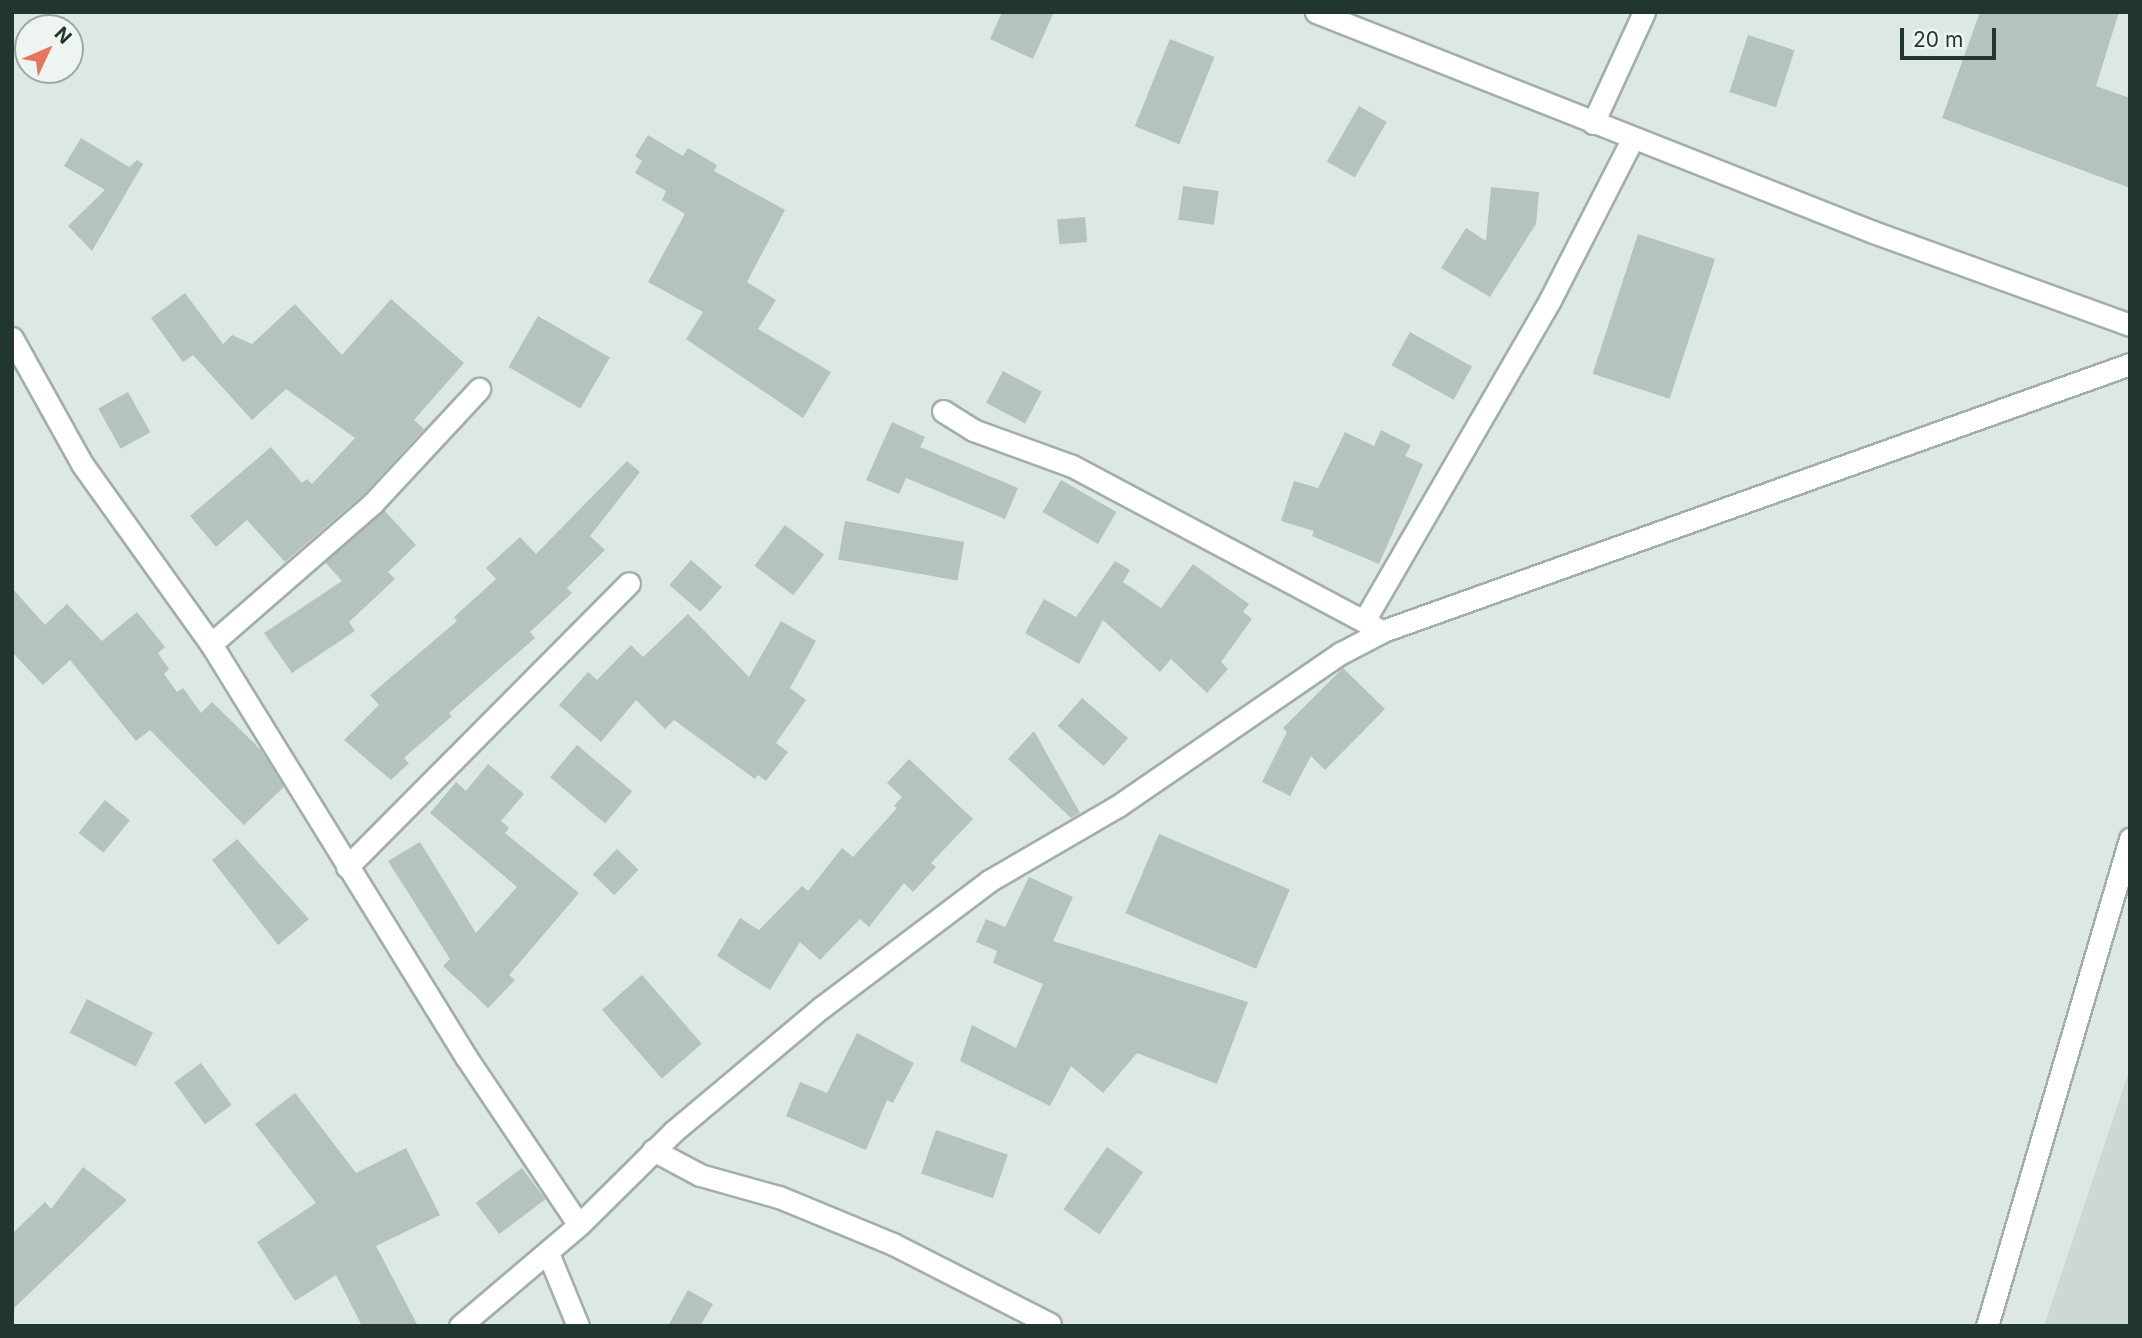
<!DOCTYPE html>
<html>
<head>
<meta charset="utf-8">
<style>
	body { margin:0 }
	#map { position:relative; width:2142px; height:1338px; overflow:hidden; background:#dee8e3; font-family:Inter,sans-serif }
	div>[style] { position:absolute }
	.built>* { inset:0; background:#cdd8d2 }
	.building>* { inset:0; background:#b4c3bc; transform-origin:0 0 }
	.roads { filter:drop-shadow(2px 0 #a2afa9) drop-shadow(-2px 0 #a2afa9) drop-shadow(0 2px #a2afa9) drop-shadow(0 -2px #a2afa9) }
	.minor>* { height:21px; margin:-10.5px; padding:0 10.5px; transform-origin:10.5px; border-radius:10.5px; background:#fff }
	.tertiary>* { height:21px; margin:-10.5px; padding:0 10.5px; transform-origin:10.5px; border-radius:10.5px; background:#fff }
	span { translate:-50% -50%; white-space:nowrap; text-align:center; line-height:1.15; -webkit-text-stroke:6px #eef5f1; paint-order:stroke }
	.frame { position:absolute; inset:0; border:14px solid #21362f; pointer-events:none }
	.north { position:absolute; left:14px; top:14px; width:70px; height:70px; box-sizing:border-box; background:#eef5f1; border:2px solid #9ca9a3; border-radius:50%; rotate:46deg; font-size:19px; font-weight:700; line-height:28px; text-align:center; color:#21362f }
	.north::after { content:''; display:block; margin:auto; width:24px; height:32px; background:#e57560; clip-path:polygon(50% 0,100% 100%,50% 72%,0 100%) }
	.scale { position:absolute; left:1900px; top:28px; width:96px; height:32px; box-sizing:border-box; border:4px solid #21362f; border-top:0; padding-left:9px; font-size:21px; line-height:24px; white-space:nowrap; color:#21362f; -webkit-text-stroke:5px #eef5f1; paint-order:stroke }
</style>
</head>
<body>
<div id="map">
	<div class="built">
		<i style="clip-path:polygon(2130px 1068px,2130px 1326px,2044px 1326px)"></i>
	</div>
	<div class="building">
		<i style="clip-path:polygon(1002px 12px,1054px 12px,1033px 59px,990px 39px)"></i>
		<i style="clip-path:polygon(1980px 12px,2119px 12px,2096px 86px,2130px 98px,2130px 188px,1942px 118px)"></i>
		<i style="left:1748px;top:35px;width:49px;height:60px;rotate:18deg"></i>
		<i style="left:1170px;top:39px;width:48px;height:94px;rotate:22deg"></i>
		<i style="left:1359px;top:106px;width:32px;height:64px;rotate:30deg"></i>
		<i style="clip-path:polygon(648px 135px,683px 156px,688px 148px,717px 165px,714px 171px,785px 210px,747px 282px,776px 300px,758px 329px,831px 372px,803px 418px,686px 339px,703px 312px,648px 282px,685px 214px,662px 200px,666px 191px,635px 173px,642px 161px,635px 156px)"></i>
		<i style="clip-path:polygon(81px 138px,129px 167px,137px 160px,143px 164px,92px 251px,68px 226px,105px 190px,64px 166px)"></i>
		<i style="left:1183px;top:186px;width:36px;height:34px;rotate:8deg"></i>
		<i style="clip-path:polygon(1491px 187px,1539px 192px,1536px 224px,1490px 297px,1441px 268px,1466px 228px,1486px 241px)"></i>
		<i style="left:1085px;top:217px;width:25px;height:28px;rotate:85deg"></i>
		<i style="left:1638px;top:234px;width:81px;height:147px;rotate:18deg"></i>
		<i style="clip-path:polygon(185px 293px,223px 344px,232px 335px,252px 344px,295px 304px,342px 355px,391px 299px,464px 363px,414px 420px,424px 429px,364px 494px,285px 562px,247px 520px,216px 547px,190px 516px,271px 447px,302px 483px,307px 479px,312px 484px,355px 438px,286px 389px,252px 420px,193px 355px,183px 362px,151px 318px)"></i>
		<i style="left:538px;top:316px;width:83px;height:59px;rotate:30deg"></i>
		<i style="left:1410px;top:332px;width:71px;height:38px;rotate:29deg"></i>
		<i style="left:1003px;top:371px;width:44px;height:36px;rotate:28deg"></i>
		<i style="left:128px;top:392px;width:46px;height:34px;rotate:61deg"></i>
		<i style="clip-path:polygon(892px 422px,925px 437px,920px 447px,1018px 488px,1005px 519px,906px 478px,899px 494px,866px 480px)"></i>
		<i style="clip-path:polygon(1381px 430px,1411px 445px,1405px 456px,1423px 464px,1379px 564px,1312px 536px,1314px 531px,1281px 521px,1294px 481px,1318px 488px,1345px 432px,1374px 446px)"></i>
		<i style="clip-path:polygon(627px 461px,640px 472px,590px 536px,605px 550px,567px 588px,572px 593px,530px 632px,535px 638px,449px 713px,452px 716px,404px 758px,409px 763px,391px 780px,344px 740px,379px 705px,370px 695px,457px 621px,454px 617px,496px 579px,486px 568px,520px 537px,536px 554px)"></i>
		<i style="left:1061px;top:480px;width:64px;height:37px;rotate:30deg"></i>
		<i style="clip-path:polygon(384px 510px,416px 545px,388px 572px,395px 579px,349px 622px,355px 631px,292px 673px,264px 633px,342px 581px,325px 562px)"></i>
		<i style="left:845px;top:521px;width:121px;height:39px;rotate:10deg"></i>
		<i style="left:785px;top:525px;width:49px;height:51px;rotate:37deg"></i>
		<i style="left:691px;top:560px;width:41px;height:33px;rotate:41deg"></i>
		<i style="clip-path:polygon(1115px 561px,1130px 570px,1123px 582px,1161px 608px,1193px 564px,1249px 604px,1243px 612px,1252px 619px,1221px 662px,1228px 669px,1207px 693px,1171px 659px,1160px 672px,1103px 620px,1079px 664px,1025px 633px,1044px 599px,1076px 617px)"></i>
		<i style="clip-path:polygon(12px 588px,45px 625px,67px 604px,102px 641px,137px 612px,165px 647px,158px 653px,169px 669px,164px 674px,177px 692px,183px 688px,201px 713px,212px 702px,261px 750px,284px 787px,244px 825px,150px 730px,136px 741px,70px 660px,43px 685px,12px 652px)"></i>
		<i style="clip-path:polygon(688px 614px,749px 677px,781px 621px,816px 641px,790px 688px,806px 700px,776px 743px,788px 752px,766px 781px,758px 775px,755px 779px,674px 720px,665px 729px,636px 700px,601px 742px,559px 705px,588px 672px,597px 680px,631px 645px,643px 657px)"></i>
		<i style="clip-path:polygon(1343px 668px,1385px 709px,1325px 770px,1311px 756px,1290px 796px,1262px 782px,1287px 732px,1283px 728px)"></i>
		<i style="left:1082px;top:698px;width:61px;height:37px;rotate:41deg"></i>
		<i style="clip-path:polygon(1034px 731px,1080px 813px,1071px 818px,1008px 759px)"></i>
		<i style="left:577px;top:745px;width:72px;height:42px;rotate:40deg"></i>
		<i style="clip-path:polygon(909px 759px,973px 819px,931px 863px,936px 867px,913px 892px,904px 883px,869px 927px,860px 919px,820px 960px,800px 942px,770px 990px,717px 956px,740px 918px,759px 930px,802px 886px,808px 891px,842px 848px,853px 857px,897px 808px,894px 806px,902px 797px,887px 783px)"></i>
		<i style="clip-path:polygon(488px 764px,524px 794px,501px 821px,509px 828px,505px 833px,579px 893px,509px 975px,515px 980px,488px 1008px,443px 966px,450px 959px,388px 861px,420px 842px,476px 933px,517px 887px,430px 813px,456px 782px,466px 791px)"></i>
		<i style="left:105px;top:800px;width:32px;height:42px;rotate:39deg"></i>
		<i style="left:1159px;top:834px;width:142px;height:86px;rotate:23deg"></i>
		<i style="clip-path:polygon(237px 839px,309px 919px,278px 945px,212px 860px)"></i>
		<i style="left:617px;top:849px;width:30px;height:35px;rotate:44deg"></i>
		<i style="clip-path:polygon(1029px 877px,1073px 897px,1053px 941px,1248px 1002px,1217px 1084px,1137px 1053px,1103px 1093px,1071px 1066px,1050px 1106px,960px 1061px,972px 1025px,1016px 1048px,1043px 984px,993px 963px,997px 951px,976px 942px,986px 919px,1005px 927px)"></i>
		<i style="left:642px;top:975px;width:91px;height:53px;rotate:49deg"></i>
		<i style="left:87px;top:999px;width:74px;height:38px;rotate:27deg"></i>
		<i style="clip-path:polygon(857px 1033px,914px 1063px,893px 1103px,887px 1100px,866px 1150px,786px 1116px,800px 1082px,827px 1093px)"></i>
		<i style="left:201px;top:1063px;width:52px;height:33px;rotate:54deg"></i>
		<i style="clip-path:polygon(295px 1093px,356px 1173px,406px 1148px,440px 1215px,376px 1246px,418px 1326px,362px 1326px,336px 1275px,295px 1301px,257px 1242px,316px 1203px,255px 1124px)"></i>
		<i style="left:936px;top:1130px;width:76px;height:46px;rotate:19deg"></i>
		<i style="left:1107px;top:1147px;width:44px;height:76px;rotate:35deg"></i>
		<i style="clip-path:polygon(83px 1167px,127px 1200px,12px 1310px,12px 1234px,45px 1202px,51px 1209px)"></i>
		<i style="left:522px;top:1168px;width:39px;height:58px;rotate:53deg"></i>
		<i style="clip-path:polygon(688px 1290px,713px 1304px,700px 1326px,668px 1326px)"></i>
	</div>
	<div class="roads">
		<div class="minor">
			<i style="left:1316px;top:12px;width:599px;rotate:21.55deg"></i>
			<i style="left:1873px;top:232px;width:273px;rotate:19.9deg"></i>
			<i style="left:1593px;top:123px;width:122px;rotate:-65.3deg"></i>
			<i style="left:12px;top:338px;width:144px;rotate:60.9deg"></i>
			<i style="left:82px;top:464px;width:221px;rotate:54.4deg"></i>
			<i style="left:211px;top:644px;width:485px;rotate:58.3deg"></i>
			<i style="left:466px;top:1057px;width:202px;rotate:56.1deg"></i>
			<i style="left:943px;top:411px;width:36px;rotate:32deg"></i>
			<i style="left:973px;top:430px;width:105px;rotate:20deg"></i>
			<i style="left:1072px;top:466px;width:343px;rotate:28deg"></i>
			<i style="left:1364px;top:621px;width:371px;rotate:-59.9deg"></i>
			<i style="left:1550px;top:300px;width:182px;rotate:-62.9deg"></i>
			<i style="left:211px;top:644px;width:215px;rotate:-41deg"></i>
			<i style="left:373px;top:503px;width:156px;rotate:-47.1deg"></i>
			<i style="left:347px;top:867px;width:400px;rotate:-45.2deg"></i>
			<i style="left:653px;top:1150px;width:53px;rotate:28deg"></i>
			<i style="left:700px;top:1175px;width:82px;rotate:15.6deg"></i>
			<i style="left:779px;top:1197px;width:123px;rotate:22.4deg"></i>
			<i style="left:893px;top:1244px;width:176px;rotate:27deg"></i>
			<i style="left:548px;top:1253px;width:79px;rotate:67.7deg"></i>
			<i style="left:460px;top:1326px;width:156px;rotate:-40.3deg"></i>
			<i style="left:579px;top:1225px;width:134px;rotate:-44.7deg"></i>
			<i style="left:674px;top:1131px;width:193px;rotate:-40deg"></i>
			<i style="left:822px;top:1007px;width:209px;rotate:-37deg"></i>
			<i style="left:989px;top:881px;width:149px;rotate:-30.2deg"></i>
			<i style="left:1118px;top:806px;width:270px;rotate:-34.5deg"></i>
			<i style="left:1341px;top:653px;width:47px;rotate:-27.6deg"></i>
			<i style="left:1383px;top:631px;width:793px;rotate:-19.67deg"></i>
		</div>
		<div class="tertiary">
			<i style="left:1987px;top:1326px;width:508px;rotate:-73.64deg"></i>
		</div>
	</div>
	<div class="frame"></div>
	<div class="north">N</div>
	<div class="scale">20 m</div>
</div>
</body>
</html>
